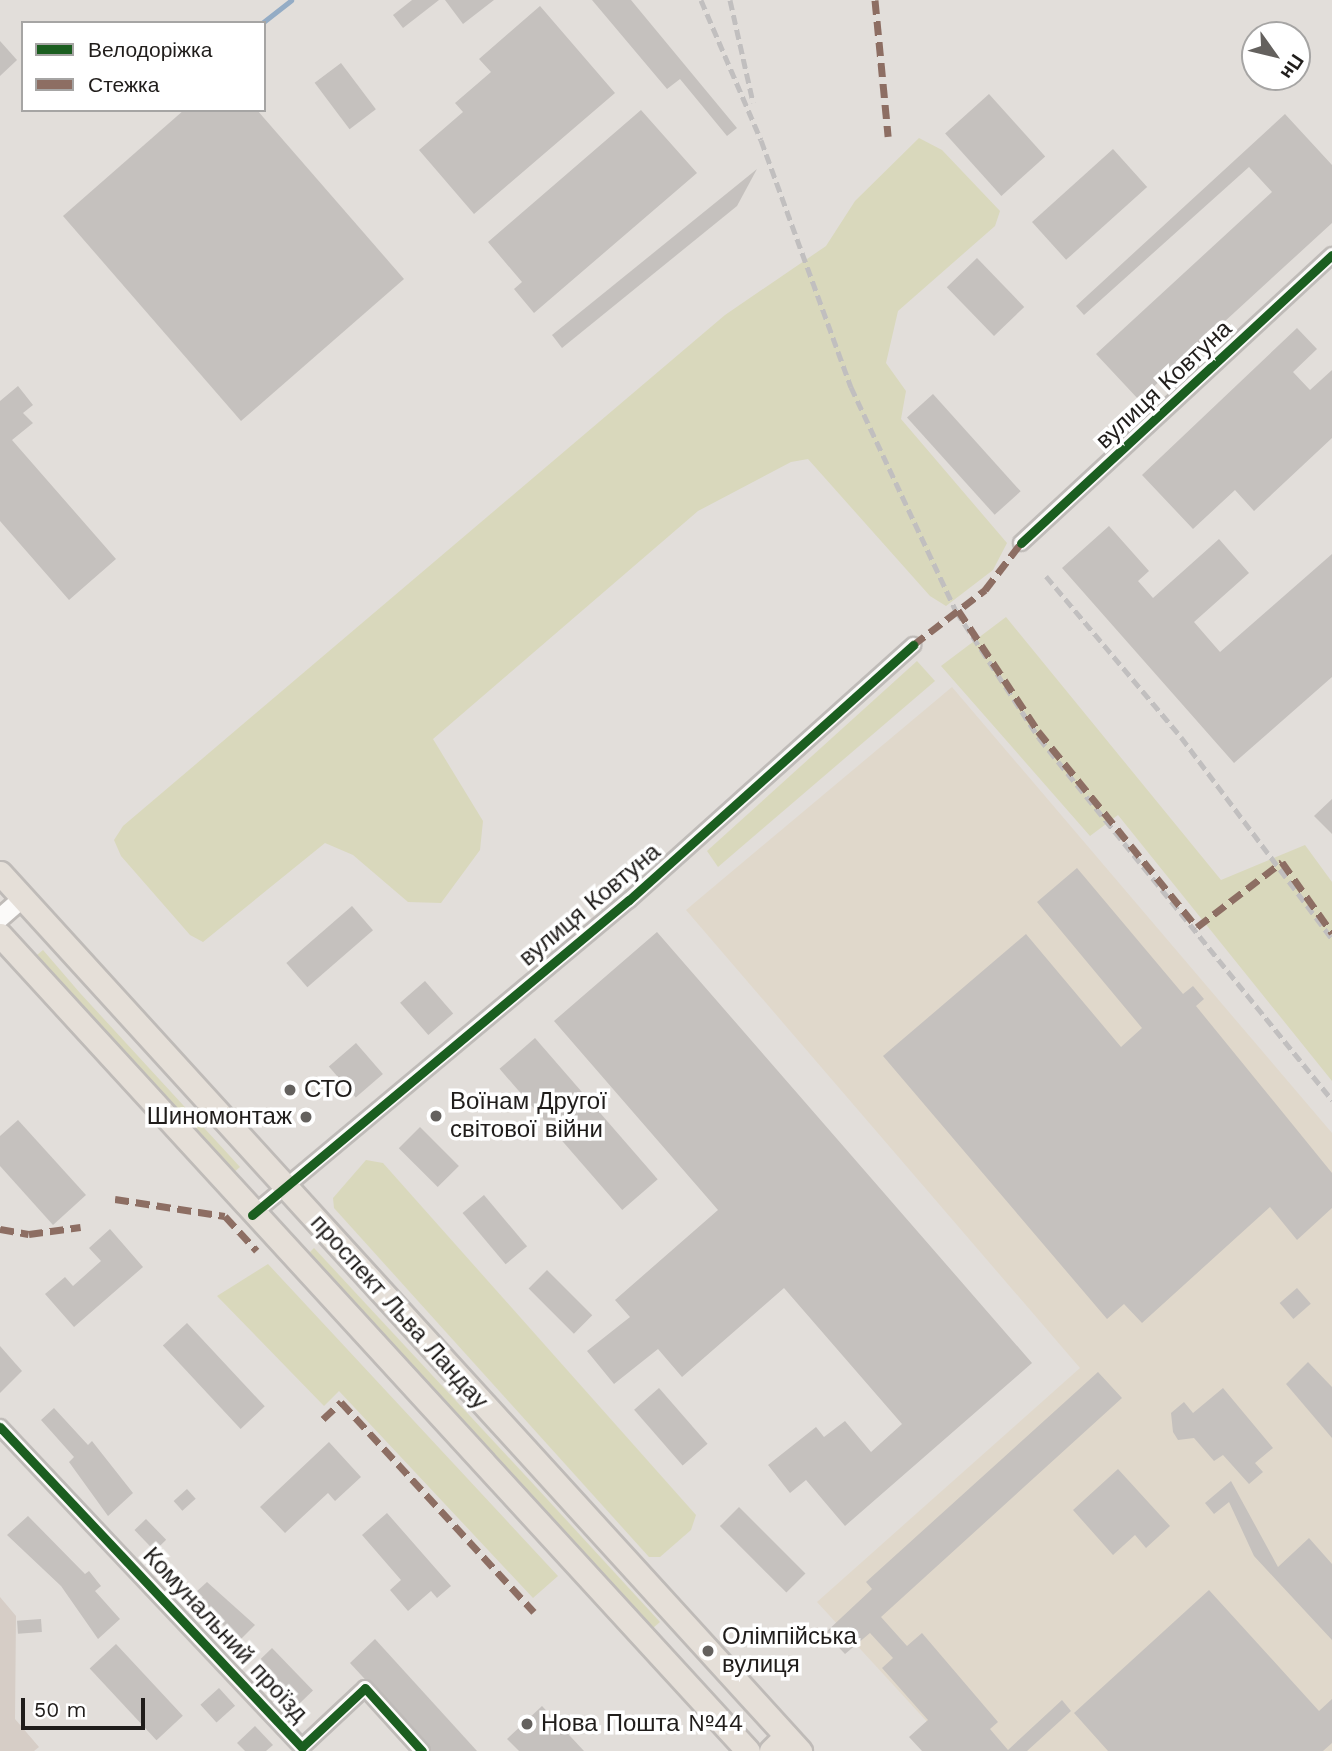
<!DOCTYPE html>
<html>
<head>
<meta charset="utf-8">
<style>
	body { margin:0 }
	#map { position:relative; width:1332px; height:1751px; overflow:hidden; background:#e2deda; font-family:"Work Sans",sans-serif }
	div>[style] { position:absolute }
	.industrial>* { inset:0; background:#e0d8cb }
	.built>* { inset:0; background:#d6cdc6 }
	.green>* { inset:0; background:#d9d8bc }
	.stream>* { height:5px; margin:-2.5px; padding:0 2.5px; transform-origin:2.5px; border-radius:2.5px; background:#94acc5 }
	.building>* { inset:0; background:#c5c1be; transform-origin:0 0 }
	.roads { filter:drop-shadow(2px 0 #bfbbb8) drop-shadow(-2px 0 #bfbbb8) drop-shadow(0 2px #bfbbb8) drop-shadow(0 -2px #bfbbb8) }
	.minor>* { height:14px; margin:-7px; padding:0 7px; transform-origin:7px; border-radius:7px; background:#fbfaf9 }
	.tertiary>* { height:18px; margin:-9px; padding:0 9px; transform-origin:9px; border-radius:9px; background:#fbfaf9 }
	.primary>* { height:23px; margin:-11.5px; padding:0 11.5px; transform-origin:11.5px; border-radius:11.5px; background:#e5dfd8 }
	.rail>* { height:5px; margin-top:-2.5px; transform-origin:0; background:repeating-linear-gradient(90deg,#c1bfbf 0 10px,transparent 0 15px) }
	.quiet>* { height:7px; margin-top:-3.5px; transform-origin:0; background:repeating-linear-gradient(90deg,#8d6e63 0 14px,transparent 0 21px) }
	.cycleway>* { height:9px; margin:-4.5px; padding:0 4.5px; transform-origin:4.5px; border-radius:4.5px; background:#1b5e20 }
	.dots>* { width:19px; height:19px; translate:-50% -50%; box-sizing:border-box; border:4px solid #fff; border-radius:50% }
	span { translate:-50% -50%; white-space:nowrap; text-align:center; line-height:1.15; -webkit-text-stroke:7px #fff; paint-order:stroke }
	.street-label { font-size:24px; color:#201d1b }
	.poi-label { font-size:24px; color:#201d1b }
	.left { translate:0 -50%; text-align:left }
	.right { translate:-100% -50%; text-align:right }
	.legend { position:absolute; left:21px; top:21px; width:245px; height:91px; box-sizing:border-box; background:#fff; border:2px solid #a6a5a4; margin:0; padding:9px 12px; list-style:none; font-size:21px; color:#201d1b }
	.legend li { display:flex; align-items:center; gap:14px; height:35px }
	.legend b { width:35px; border:2px solid #a6a5a4 }
	.north { position:absolute; left:1241px; top:21px; width:70px; height:70px; box-sizing:border-box; background:#fff; border:2px solid #a6a5a4; border-radius:50%; rotate:124deg; font-size:19px; font-weight:700; line-height:28px; text-align:center; color:#201d1b }
	.north::after { content:''; display:block; margin:auto; width:24px; height:32px; background:#64615e; clip-path:polygon(50% 0,100% 100%,50% 72%,0 100%) }
	.scale { position:absolute; left:21px; top:1698px; width:124px; height:32px; box-sizing:border-box; border:4px solid #201d1b; border-top:0; padding-left:9px; font-size:21px; line-height:24px; white-space:nowrap; color:#201d1b; -webkit-text-stroke:5px #fff; paint-order:stroke }
</style>
</head>
<body>
<div id="map">
	<div class="industrial">
		<i style="clip-path:polygon(952px 687px,1332px 1133px,1332px 1751px,954px 1751px,817px 1602px,1080px 1368px,686px 910px)"></i>
	</div>
	<div class="built">
		<i style="clip-path:polygon(0 1597px,16px 1616px,15px 1719px,39px 1747px,34px 1751px,0 1751px)"></i>
	</div>
	<div class="green">
		<i style="clip-path:polygon(919px 138px,942px 150px,1000px 211px,995px 226px,898px 311px,886px 363px,906px 391px,901px 419px,1007px 543px,993px 570px,946px 606px,930px 596px,808px 459px,791px 462px,698px 511px,433px 739px,483px 821px,480px 850px,441px 903px,408px 902px,353px 855px,325px 843px,203px 942px,190px 935px,121px 856px,114px 840px,123px 826px,725px 315px,826px 246px,855px 201px)"></i>
		<i style="clip-path:polygon(1006px 617px,1221px 880px,1305px 845px,1332px 882px,1332px 1081px,1118px 815px,1090px 836px,941px 666px)"></i>
		<i style="clip-path:polygon(917px 661px,935px 681px,718px 867px,707px 851px)"></i>
		<i style="clip-path:polygon(43px 950px,80px 993px,240px 1167px,233px 1173px,37px 955px)"></i>
		<i style="clip-path:polygon(366px 1160px,383px 1163px,696px 1515px,691px 1530px,660px 1557px,649px 1557px,334px 1208px,333px 1198px)"></i>
		<i style="clip-path:polygon(314px 1248px,536px 1487px,660px 1622px,653px 1628px,308px 1254px)"></i>
		<i style="clip-path:polygon(268px 1264px,558px 1576px,533px 1598px,339px 1391px,324px 1406px,217px 1296px)"></i>
	</div>
	<div class="stream">
		<i style="left:262px;top:23px;width:37px;rotate:-38deg"></i>
	</div>
	<div class="building">
		<i style="clip-path:polygon(412px 0,439px 0,403px 28px,393px 15px)"></i>
		<i style="clip-path:polygon(445px 0,494px 0,463px 24px)"></i>
		<i style="clip-path:polygon(592px 0,631px 0,737px 128px,727px 136px,680px 79px,667px 89px)"></i>
		<i style="clip-path:polygon(540px 6px,615px 93px,474px 214px,419px 150px,463px 112px,455px 103px,491px 72px,479px 59px)"></i>
		<i style="clip-path:polygon(0 41px,17px 60px,0 76px)"></i>
		<i style="left:341px;top:63px;width:58px;height:33px;rotate:53deg"></i>
		<i style="left:989px;top:94px;width:84px;height:59px;rotate:48deg"></i>
		<i style="clip-path:polygon(184px 110px,257px 110px,404px 279px,241px 421px,63px 216px)"></i>
		<i style="clip-path:polygon(641px 110px,697px 173px,534px 313px,514px 289px,522px 282px,488px 242px)"></i>
		<i style="clip-path:polygon(1285px 114px,1332px 165px,1332px 223px,1139px 400px,1096px 354px,1272px 192px,1249px 167px,1084px 315px,1076px 306px)"></i>
		<i style="left:1113px;top:149px;width:51px;height:109px;rotate:48deg"></i>
		<i style="clip-path:polygon(757px 169px,737px 206px,562px 348px,552px 335px)"></i>
		<i style="left:977px;top:258px;width:68px;height:42px;rotate:46deg"></i>
		<i style="clip-path:polygon(1297px 328px,1317px 349px,1293px 372px,1310px 390px,1332px 370px,1332px 438px,1254px 511px,1235px 490px,1193px 529px,1142px 475px)"></i>
		<i style="clip-path:polygon(18px 386px,33px 405px,23px 413px,33px 423px,12px 440px,116px 559px,69px 600px,0 521px,0 401px)"></i>
		<i style="left:933px;top:394px;width:131px;height:35px;rotate:48deg"></i>
		<i style="clip-path:polygon(1109px 526px,1149px 571px,1138px 581px,1153px 598px,1219px 539px,1249px 573px,1194px 622px,1220px 652px,1332px 554px,1332px 677px,1234px 763px,1062px 568px)"></i>
		<i style="clip-path:polygon(1332px 799px,1332px 834px,1314px 816px)"></i>
		<i style="clip-path:polygon(1077px 868px,1183px 994px,1193px 986px,1204px 999px,1196px 1006px,1332px 1173px,1332px 1208px,1297px 1240px,1270px 1207px,1142px 1323px,1124px 1304px,1107px 1319px,883px 1056px,1026px 934px,1121px 1047px,1142px 1028px,1037px 902px)"></i>
		<i style="left:352px;top:906px;width:32px;height:87px;rotate:49deg"></i>
		<i style="clip-path:polygon(657px 932px,1032px 1363px,845px 1526px,806px 1480px,790px 1493px,768px 1465px,816px 1427px,824px 1437px,845px 1421px,871px 1452px,902px 1424px,784px 1288px,682px 1377px,658px 1349px,614px 1384px,587px 1351px,630px 1317px,615px 1300px,718px 1210px,554px 1021px)"></i>
		<i style="left:425px;top:981px;width:43px;height:33px;rotate:49deg"></i>
		<i style="left:535px;top:1038px;width:187px;height:47px;rotate:49deg"></i>
		<i style="left:356px;top:1043px;width:41px;height:36px;rotate:49deg"></i>
		<i style="clip-path:polygon(18px 1120px,86px 1195px,53px 1225px,0 1166px,0 1136px)"></i>
		<i style="left:420px;top:1127px;width:55px;height:30px;rotate:45deg"></i>
		<i style="left:484px;top:1195px;width:67px;height:28px;rotate:50deg"></i>
		<i style="clip-path:polygon(110px 1229px,143px 1267px,74px 1327px,45px 1294px,65px 1277px,73px 1286px,101px 1261px,89px 1248px)"></i>
		<i style="left:547px;top:1270px;width:64px;height:26px;rotate:45deg"></i>
		<i style="left:1297px;top:1288px;width:21px;height:23px;rotate:49deg"></i>
		<i style="left:187px;top:1323px;width:114px;height:33px;rotate:47deg"></i>
		<i style="clip-path:polygon(0 1346px,22px 1371px,0 1393px)"></i>
		<i style="clip-path:polygon(1308px 1362px,1332px 1387px,1332px 1438px,1286px 1384px)"></i>
		<i style="clip-path:polygon(1098px 1372px,1122px 1398px,881px 1617px,907px 1646px,922px 1633px,998px 1722px,990px 1729px,1008px 1750px,1062px 1700px,1071px 1711px,1027px 1751px,922px 1751px,909px 1737px,928px 1720px,882px 1668px,893px 1658px,870px 1633px,845px 1654px,825px 1633px,872px 1589px,866px 1582px)"></i>
		<i style="left:659px;top:1388px;width:74px;height:33px;rotate:49deg"></i>
		<i style="clip-path:polygon(1223px 1388px,1273px 1448px,1255px 1463px,1263px 1472px,1249px 1484px,1223px 1455px,1214px 1461px,1194px 1438px,1178px 1440px,1173px 1432px,1171px 1413px,1184px 1402px,1193px 1413px)"></i>
		<i style="clip-path:polygon(54px 1408px,88px 1445px,92px 1441px,133px 1493px,108px 1516px,69px 1462px,74px 1457px,41px 1420px)"></i>
		<i style="clip-path:polygon(329px 1442px,361px 1477px,335px 1501px,328px 1493px,285px 1533px,260px 1507px)"></i>
		<i style="clip-path:polygon(1118px 1469px,1170px 1526px,1146px 1548px,1135px 1535px,1113px 1555px,1073px 1510px)"></i>
		<i style="clip-path:polygon(1231px 1481px,1278px 1567px,1309px 1538px,1332px 1564px,1332px 1640px,1254px 1556px,1229px 1502px,1214px 1514px,1205px 1503px)"></i>
		<i style="left:187px;top:1489px;width:13px;height:18px;rotate:48deg"></i>
		<i style="left:739px;top:1507px;width:94px;height:27px;rotate:45deg"></i>
		<i style="clip-path:polygon(387px 1513px,451px 1586px,437px 1598px,431px 1591px,408px 1611px,390px 1590px,401px 1580px,362px 1535px)"></i>
		<i style="clip-path:polygon(28px 1516px,85px 1574px,89px 1571px,101px 1586px,95px 1591px,120px 1619px,98px 1639px,61px 1586px,7px 1535px)"></i>
		<i style="left:146px;top:1519px;width:29px;height:16px;rotate:46deg"></i>
		<i style="clip-path:polygon(207px 1582px,255px 1625px,238px 1642px,195px 1593px)"></i>
		<i style="clip-path:polygon(1209px 1590px,1319px 1711px,1332px 1699px,1332px 1743px,1323px 1751px,1108px 1751px,1074px 1713px)"></i>
		<i style="left:41px;top:1619px;width:13px;height:24px;rotate:86deg"></i>
		<i style="clip-path:polygon(375px 1639px,477px 1751px,431px 1751px,350px 1663px)"></i>
		<i style="left:116px;top:1644px;width:98px;height:36px;rotate:47deg"></i>
		<i style="left:272px;top:1648px;width:59px;height:31px;rotate:46deg"></i>
		<i style="left:219px;top:1688px;width:24px;height:25px;rotate:48deg"></i>
		<i style="clip-path:polygon(542px 1706px,584px 1751px,519px 1751px,507px 1739px)"></i>
		<i style="clip-path:polygon(255px 1726px,273px 1745px,266px 1751px,245px 1751px,237px 1743px)"></i>
	</div>
	<div class="roads">
		<div class="minor">
			<i style="left:1021px;top:543px;width:424px;rotate:-42.8deg"></i>
			<i style="left:252px;top:1215px;width:491px;rotate:-39.9deg"></i>
			<i style="left:629px;top:900px;width:382px;rotate:-41.9deg"></i>
			<i style="left:0;top:1427px;width:440px;rotate:46.7deg"></i>
			<i style="left:302px;top:1747px;width:86px;rotate:-43.1deg"></i>
			<i style="left:365px;top:1688px;width:85px;rotate:47.9deg"></i>
		</div>
		<div class="tertiary">
			<i style="left:0;top:918px;width:30px;rotate:-41deg"></i>
		</div>
		<div class="primary">
			<i style="left:0;top:873px;width:1188px;rotate:47.66deg"></i>
			<i style="left:0;top:935px;width:1107px;rotate:47.49deg"></i>
			<i style="left:771px;top:1751px;width:21px;rotate:-45deg"></i>
		</div>
	</div>
	<div class="rail">
		<i style="left:701px;top:0;width:152px;rotate:66.8deg"></i>
		<i style="left:761px;top:140px;width:263px;rotate:70deg"></i>
		<i style="left:851px;top:387px;width:247px;rotate:64.9deg"></i>
		<i style="left:956px;top:611px;width:152px;rotate:56.8deg"></i>
		<i style="left:1039px;top:738px;width:466px;rotate:51deg"></i>
		<i style="left:730px;top:0;width:105px;rotate:77.3deg"></i>
		<i style="left:1046px;top:576px;width:210px;rotate:50deg"></i>
		<i style="left:1181px;top:737px;width:252px;rotate:53.2deg"></i>
	</div>
	<div class="quiet">
		<i style="left:875px;top:0;width:137px;rotate:84.5deg"></i>
		<i style="left:958px;top:610px;width:145px;rotate:56.5deg"></i>
		<i style="left:1038px;top:731px;width:252px;rotate:51deg"></i>
		<i style="left:1197px;top:927px;width:107px;rotate:-37.4deg"></i>
		<i style="left:1282px;top:862px;width:87px;rotate:54.8deg"></i>
		<i style="left:913px;top:645px;width:91px;rotate:-37.4deg"></i>
		<i style="left:985px;top:590px;width:59px;rotate:-52.5deg"></i>
		<i style="left:115px;top:1199px;width:111px;rotate:8.8deg"></i>
		<i style="left:225px;top:1216px;width:47px;rotate:47.6deg"></i>
		<i style="left:0;top:1229px;width:29px;rotate:10deg"></i>
		<i style="left:29px;top:1234px;width:52px;rotate:-7.7deg"></i>
		<i style="left:323px;top:1419px;width:25px;rotate:-43deg"></i>
		<i style="left:341px;top:1402px;width:285px;rotate:47.4deg"></i>
	</div>
	<div class="cycleway">
		<i style="left:1021px;top:543px;width:424px;rotate:-42.8deg"></i>
		<i style="left:252px;top:1215px;width:491px;rotate:-39.9deg"></i>
		<i style="left:629px;top:900px;width:382px;rotate:-41.9deg"></i>
		<i style="left:0;top:1427px;width:440px;rotate:46.7deg"></i>
		<i style="left:302px;top:1747px;width:86px;rotate:-43.1deg"></i>
		<i style="left:365px;top:1688px;width:85px;rotate:47.9deg"></i>
	</div>
	<div class="dots">
		<i style="left:290px;top:1090px;background:#64615e"></i>
		<i style="left:436px;top:1116px;background:#64615e"></i>
		<i style="left:306px;top:1117px;background:#64615e"></i>
		<i style="left:708px;top:1651px;background:#64615e"></i>
		<i style="left:527px;top:1724px;background:#64615e"></i>
	</div>
	<div class="street-label">
		<span style="left:1164px;top:385px;rotate:-43deg">вулиця Ковтуна</span>
		<span style="left:590px;top:905px;rotate:-40deg">вулиця Ковтуна</span>
		<span style="left:399px;top:1312px;rotate:48deg">проспект Льва Ландау</span>
		<span style="left:225px;top:1635px;rotate:47deg">Комунальний проїзд</span>
	</div>
	<div class="poi-label">
		<span class="left" style="left:304px;top:1090px">СТО</span>
		<span class="left" style="left:450px;top:1116px">Воїнам Другої<br>світової війни</span>
		<span class="right" style="left:292px;top:1117px">Шиномонтаж</span>
		<span class="left" style="left:722px;top:1651px">Олімпійська<br>вулиця</span>
		<span class="left" style="left:541px;top:1724px">Нова Пошта №44</span>
	</div>
	<ul class="legend">
	<li><b style="height:9px;background:#1b5e20"></b>Велодоріжка</li>
	<li><b style="height:9px;background:#8d6e63"></b>Стежка</li>
	</ul>
	<div class="north">Пн</div>
	<div class="scale">50 m</div>
</div>
</body>
</html>
